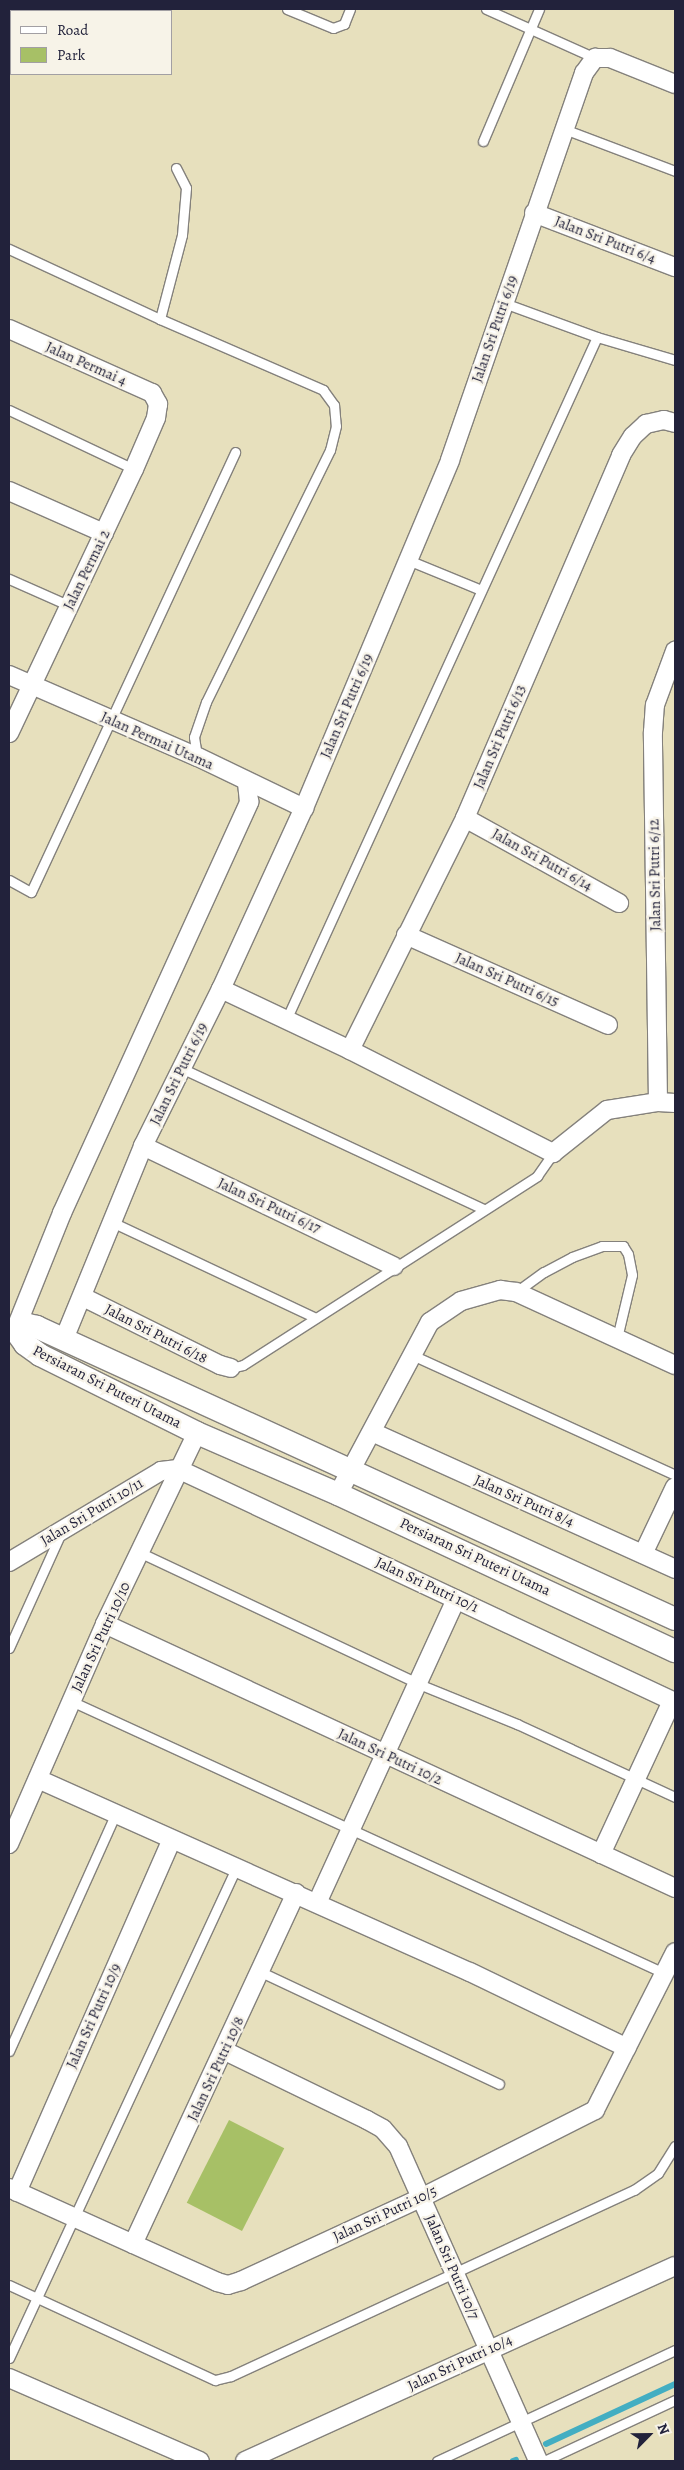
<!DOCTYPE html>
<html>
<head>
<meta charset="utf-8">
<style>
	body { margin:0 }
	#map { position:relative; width:684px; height:2470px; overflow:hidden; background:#e7e0bd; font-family:Alegreya,serif }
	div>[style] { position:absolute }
	.green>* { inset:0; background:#a7c066; transform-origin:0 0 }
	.stream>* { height:5.5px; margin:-2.75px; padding:0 2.75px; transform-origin:2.75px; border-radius:2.75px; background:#43aec2 }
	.roads { filter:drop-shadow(1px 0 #84817c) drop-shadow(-1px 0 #84817c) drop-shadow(0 1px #84817c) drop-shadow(0 -1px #84817c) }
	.service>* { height:9px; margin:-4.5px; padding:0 4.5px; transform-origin:4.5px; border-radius:4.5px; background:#fff }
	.minor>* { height:18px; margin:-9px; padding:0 9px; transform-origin:9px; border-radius:9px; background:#fff }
	.tertiary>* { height:22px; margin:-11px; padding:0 11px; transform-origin:11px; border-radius:11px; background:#fff }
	span { translate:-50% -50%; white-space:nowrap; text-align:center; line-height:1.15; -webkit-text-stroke:4.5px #f7f3e8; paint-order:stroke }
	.street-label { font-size:15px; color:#22223b }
	.frame { position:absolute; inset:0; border:10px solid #22223b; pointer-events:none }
	.legend { position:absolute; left:10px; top:10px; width:162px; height:65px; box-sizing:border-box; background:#f7f3e8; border:1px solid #a29fa3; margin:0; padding:6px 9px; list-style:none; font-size:15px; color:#22223b }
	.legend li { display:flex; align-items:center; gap:10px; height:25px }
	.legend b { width:25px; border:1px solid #a29fa3 }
	.north { position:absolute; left:624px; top:2410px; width:50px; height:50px; -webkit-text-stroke:4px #f7f3e8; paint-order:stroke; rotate:67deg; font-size:14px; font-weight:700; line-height:20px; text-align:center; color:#22223b }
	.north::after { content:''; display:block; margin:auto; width:18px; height:22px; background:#22223b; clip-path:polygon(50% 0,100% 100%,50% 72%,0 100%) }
</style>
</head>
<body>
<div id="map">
	<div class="green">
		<i style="left:229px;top:2120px;width:62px;height:93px;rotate:27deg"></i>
	</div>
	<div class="stream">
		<i style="left:546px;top:2444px;width:142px;rotate:-24.9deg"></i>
		<i style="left:513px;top:2461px;width:3px;rotate:-18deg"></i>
	</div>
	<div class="roads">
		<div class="service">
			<i style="left:287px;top:9px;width:50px;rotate:22.4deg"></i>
			<i style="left:333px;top:28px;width:12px;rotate:-20deg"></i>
			<i style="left:344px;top:24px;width:16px;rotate:-68deg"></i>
			<i style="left:486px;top:9px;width:120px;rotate:24.2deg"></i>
			<i style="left:564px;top:129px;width:119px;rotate:20.7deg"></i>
			<i style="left:483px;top:141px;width:143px;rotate:-67deg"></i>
			<i style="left:176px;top:168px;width:22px;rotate:63deg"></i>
			<i style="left:186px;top:188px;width:47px;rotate:94.9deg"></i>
			<i style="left:182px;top:235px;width:87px;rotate:104.7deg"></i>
			<i style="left:160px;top:319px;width:178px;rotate:23.5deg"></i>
			<i style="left:323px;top:390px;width:19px;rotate:54deg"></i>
			<i style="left:334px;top:405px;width:21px;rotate:85deg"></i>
			<i style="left:336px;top:426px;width:25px;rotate:104deg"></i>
			<i style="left:330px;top:450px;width:281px;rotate:116.2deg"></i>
			<i style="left:206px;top:702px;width:37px;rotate:109deg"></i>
			<i style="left:194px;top:737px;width:20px;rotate:81deg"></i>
			<i style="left:9px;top:249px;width:166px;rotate:24.9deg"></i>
			<i style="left:504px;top:303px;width:99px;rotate:20.1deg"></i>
			<i style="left:597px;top:337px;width:81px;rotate:16.4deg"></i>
			<i style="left:9px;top:410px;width:138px;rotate:25.3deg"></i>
			<i style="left:408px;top:560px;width:79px;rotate:22.3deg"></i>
			<i style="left:9px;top:579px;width:67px;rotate:23.9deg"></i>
			<i style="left:9px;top:880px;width:25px;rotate:29deg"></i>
			<i style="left:31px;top:892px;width:485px;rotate:-65.1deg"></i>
			<i style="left:286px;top:1020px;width:750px;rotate:-65.52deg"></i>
			<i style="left:181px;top:1068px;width:333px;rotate:25deg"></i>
			<i style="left:114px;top:1223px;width:221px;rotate:25.2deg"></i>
			<i style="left:516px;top:1292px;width:34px;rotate:-36deg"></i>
			<i style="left:544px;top:1272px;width:32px;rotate:-28deg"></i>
			<i style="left:572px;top:1257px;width:32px;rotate:-20deg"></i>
			<i style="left:602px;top:1246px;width:21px"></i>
			<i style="left:623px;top:1246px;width:9px;rotate:58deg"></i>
			<i style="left:628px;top:1254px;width:21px;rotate:79deg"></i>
			<i style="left:632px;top:1275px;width:65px;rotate:103.4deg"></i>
			<i style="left:410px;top:1354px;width:291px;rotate:24.5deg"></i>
			<i style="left:231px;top:1368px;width:12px;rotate:-14deg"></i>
			<i style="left:243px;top:1365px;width:350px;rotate:-32.7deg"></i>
			<i style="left:537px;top:1176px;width:28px;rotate:-55deg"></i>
			<i style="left:141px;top:1553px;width:307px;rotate:25.2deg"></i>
			<i style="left:419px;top:1684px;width:106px;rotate:22.2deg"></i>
			<i style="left:517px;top:1724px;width:174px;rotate:24.8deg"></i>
			<i style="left:9px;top:1648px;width:124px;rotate:-65.7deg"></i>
			<i style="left:71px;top:1701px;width:652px;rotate:24.64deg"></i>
			<i style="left:261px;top:1972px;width:263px;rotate:25.2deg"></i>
			<i style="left:9px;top:2051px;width:259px;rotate:-65.8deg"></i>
			<i style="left:9px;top:2285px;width:227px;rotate:24.8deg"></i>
			<i style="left:215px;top:2380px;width:16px;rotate:-14deg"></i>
			<i style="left:231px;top:2376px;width:444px;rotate:-24.8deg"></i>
			<i style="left:634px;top:2190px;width:29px;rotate:-35deg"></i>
			<i style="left:658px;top:2173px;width:32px;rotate:-58deg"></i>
			<i style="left:9px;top:2358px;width:540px;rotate:-65.14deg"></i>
			<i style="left:437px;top:2461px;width:263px;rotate:-25deg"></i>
			<i style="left:544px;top:2461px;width:145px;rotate:-25deg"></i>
		</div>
		<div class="minor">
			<i style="left:534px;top:213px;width:151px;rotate:21deg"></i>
			<i style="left:9px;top:329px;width:157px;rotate:24.1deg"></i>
			<i style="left:152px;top:393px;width:13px;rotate:61deg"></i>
			<i style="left:158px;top:404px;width:14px;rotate:98deg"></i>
			<i style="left:156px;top:418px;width:56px;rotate:113.3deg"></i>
			<i style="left:134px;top:469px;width:292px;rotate:115.3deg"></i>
			<i style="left:9px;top:491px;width:104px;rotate:23.9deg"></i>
			<i style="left:9px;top:675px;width:206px;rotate:23.5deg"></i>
			<i style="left:198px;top:757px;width:118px;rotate:25.7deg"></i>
			<i style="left:465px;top:818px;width:176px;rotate:28.9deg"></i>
			<i style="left:406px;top:935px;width:221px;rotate:24deg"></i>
			<i style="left:221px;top:989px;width:143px;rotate:25.3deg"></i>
			<i style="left:350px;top:1050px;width:228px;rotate:26.9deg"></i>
			<i style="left:553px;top:1153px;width:69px;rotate:-38.5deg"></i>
			<i style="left:607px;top:1110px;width:52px;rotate:-8.9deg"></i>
			<i style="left:658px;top:1102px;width:17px;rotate:3deg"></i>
			<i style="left:350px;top:1050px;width:259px;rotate:-63.6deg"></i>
			<i style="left:465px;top:818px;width:395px;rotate:-66.7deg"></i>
			<i style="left:621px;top:455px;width:22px;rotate:-58deg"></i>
			<i style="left:633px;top:436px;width:18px;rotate:-43deg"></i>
			<i style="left:646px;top:424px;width:18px;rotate:-13deg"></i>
			<i style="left:664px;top:420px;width:11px;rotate:15deg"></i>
			<i style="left:658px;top:1102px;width:370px;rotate:-90.8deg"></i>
			<i style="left:653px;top:732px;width:27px;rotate:-86deg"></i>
			<i style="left:655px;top:705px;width:58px;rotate:-69.7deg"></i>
			<i style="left:143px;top:1146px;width:278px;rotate:25.6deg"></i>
			<i style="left:83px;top:1297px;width:153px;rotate:26.4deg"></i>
			<i style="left:220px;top:1365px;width:11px;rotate:15deg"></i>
			<i style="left:15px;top:1330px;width:126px;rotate:-68.1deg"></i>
			<i style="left:62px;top:1213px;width:452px;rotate:-65.5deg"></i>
			<i style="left:249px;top:802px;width:19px;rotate:-96deg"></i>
			<i style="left:64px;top:1339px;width:209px;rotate:-67.7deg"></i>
			<i style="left:143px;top:1146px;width:175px;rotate:-63.6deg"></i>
			<i style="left:221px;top:989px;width:199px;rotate:-65.4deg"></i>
			<i style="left:304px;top:808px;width:377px;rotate:-67.2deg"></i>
			<i style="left:450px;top:460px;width:410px;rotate:-70.9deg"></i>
			<i style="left:584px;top:73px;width:19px;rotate:-54deg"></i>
			<i style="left:595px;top:58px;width:15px"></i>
			<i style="left:610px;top:58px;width:70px;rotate:21.8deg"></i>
			<i style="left:372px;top:1432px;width:333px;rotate:24.3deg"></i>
			<i style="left:338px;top:1494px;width:195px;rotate:-61.9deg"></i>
			<i style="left:430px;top:1322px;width:37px;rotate:-34deg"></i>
			<i style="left:461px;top:1301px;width:41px;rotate:-15.8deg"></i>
			<i style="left:500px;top:1290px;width:16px;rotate:7deg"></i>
			<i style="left:516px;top:1292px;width:175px;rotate:24.7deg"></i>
			<i style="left:643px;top:1554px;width:74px;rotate:-64.5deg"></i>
			<i style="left:9px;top:1562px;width:177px;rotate:-30.9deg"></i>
			<i style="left:161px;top:1471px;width:17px;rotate:-7deg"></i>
			<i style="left:178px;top:1469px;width:549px;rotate:25.12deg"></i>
			<i style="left:105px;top:1624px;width:628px;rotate:24.85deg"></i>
			<i style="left:38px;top:1779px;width:473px;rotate:24.1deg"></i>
			<i style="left:470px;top:1972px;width:174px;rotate:25.8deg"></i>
			<i style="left:9px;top:1844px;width:240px;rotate:-66.4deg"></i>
			<i style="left:105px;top:1624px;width:212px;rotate:-64.3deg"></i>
			<i style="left:601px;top:1854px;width:169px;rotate:-65.1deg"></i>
			<i style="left:317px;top:1903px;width:334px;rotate:-65.4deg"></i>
			<i style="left:225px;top:2051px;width:158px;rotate:25.9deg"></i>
			<i style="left:367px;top:2120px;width:18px;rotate:29deg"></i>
			<i style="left:383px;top:2129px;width:23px;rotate:49deg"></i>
			<i style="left:398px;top:2146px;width:345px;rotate:66deg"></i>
			<i style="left:9px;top:2188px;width:228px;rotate:24.3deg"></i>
			<i style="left:217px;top:2282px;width:11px;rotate:15deg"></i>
			<i style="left:228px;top:2285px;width:14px;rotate:-17deg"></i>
			<i style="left:241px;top:2281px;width:198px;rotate:-24.8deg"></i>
			<i style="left:421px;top:2198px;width:195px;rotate:-26.8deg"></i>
			<i style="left:595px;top:2110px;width:177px;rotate:-63.1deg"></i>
			<i style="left:17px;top:2192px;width:383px;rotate:-66.3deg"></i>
			<i style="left:133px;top:2244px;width:387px;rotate:-65.1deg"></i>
			<i style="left:9px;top:2378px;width:208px;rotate:23.5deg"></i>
			<i style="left:245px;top:2461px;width:472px;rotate:-24.4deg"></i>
		</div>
		<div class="tertiary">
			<i style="left:675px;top:1619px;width:702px;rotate:-155.41deg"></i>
			<i style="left:37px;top:1327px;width:9px;rotate:-167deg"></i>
			<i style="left:28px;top:1325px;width:14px;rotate:159deg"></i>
			<i style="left:15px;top:1330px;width:17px;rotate:54deg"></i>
			<i style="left:25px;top:1344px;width:19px;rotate:36deg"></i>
			<i style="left:40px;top:1355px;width:175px;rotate:26.4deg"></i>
			<i style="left:197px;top:1433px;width:154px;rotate:23.4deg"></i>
			<i style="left:338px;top:1494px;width:372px;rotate:25deg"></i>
		</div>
	</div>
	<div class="street-label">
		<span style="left:605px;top:240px;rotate:21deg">Jalan Sri Putri 6/4</span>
		<span style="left:495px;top:329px;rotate:-71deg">Jalan Sri Putri 6/19</span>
		<span style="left:86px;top:364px;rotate:24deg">Jalan Permai 4</span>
		<span style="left:87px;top:570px;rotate:-64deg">Jalan Permai 2</span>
		<span style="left:347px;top:706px;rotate:-67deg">Jalan Sri Putri 6/19</span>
		<span style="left:500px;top:737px;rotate:-67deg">Jalan Sri Putri 6/13</span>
		<span style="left:157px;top:741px;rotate:24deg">Jalan Permai Utama</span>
		<span style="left:542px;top:860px;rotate:29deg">Jalan Sri Putri 6/14</span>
		<span style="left:655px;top:875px;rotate:-91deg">Jalan Sri Putri 6/12</span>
		<span style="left:507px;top:980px;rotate:24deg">Jalan Sri Putri 6/15</span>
		<span style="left:179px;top:1074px;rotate:-64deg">Jalan Sri Putri 6/19</span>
		<span style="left:269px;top:1206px;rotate:25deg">Jalan Sri Putri 6/17</span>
		<span style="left:156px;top:1334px;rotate:27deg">Jalan Sri Putri 6/18</span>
		<span style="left:107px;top:1387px;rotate:27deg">Persiaran Sri Puteri Utama</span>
		<span style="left:524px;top:1501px;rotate:24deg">Jalan Sri Putri 8/4</span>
		<span style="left:92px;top:1512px;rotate:-31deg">Jalan Sri Putri 10/11</span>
		<span style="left:475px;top:1557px;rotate:25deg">Persiaran Sri Puteri Utama</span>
		<span style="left:427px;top:1585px;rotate:25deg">Jalan Sri Putri 10/1</span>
		<span style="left:101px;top:1637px;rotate:-65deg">Jalan Sri Putri 10/10</span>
		<span style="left:390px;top:1757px;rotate:25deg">Jalan Sri Putri 10/2</span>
		<span style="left:94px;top:2016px;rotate:-66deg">Jalan Sri Putri 10/9</span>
		<span style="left:216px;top:2069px;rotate:-65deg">Jalan Sri Putri 10/8</span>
		<span style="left:385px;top:2214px;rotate:-25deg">Jalan Sri Putri 10/5</span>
		<span style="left:452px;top:2267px;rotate:66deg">Jalan Sri Putri 10/7</span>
		<span style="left:460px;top:2363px;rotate:-25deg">Jalan Sri Putri 10/4</span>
	</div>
	<div class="frame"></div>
	<ul class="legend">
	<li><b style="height:6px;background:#fff"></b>Road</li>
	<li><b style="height:14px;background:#a7c066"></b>Park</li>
	</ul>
	<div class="north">N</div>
</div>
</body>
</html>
